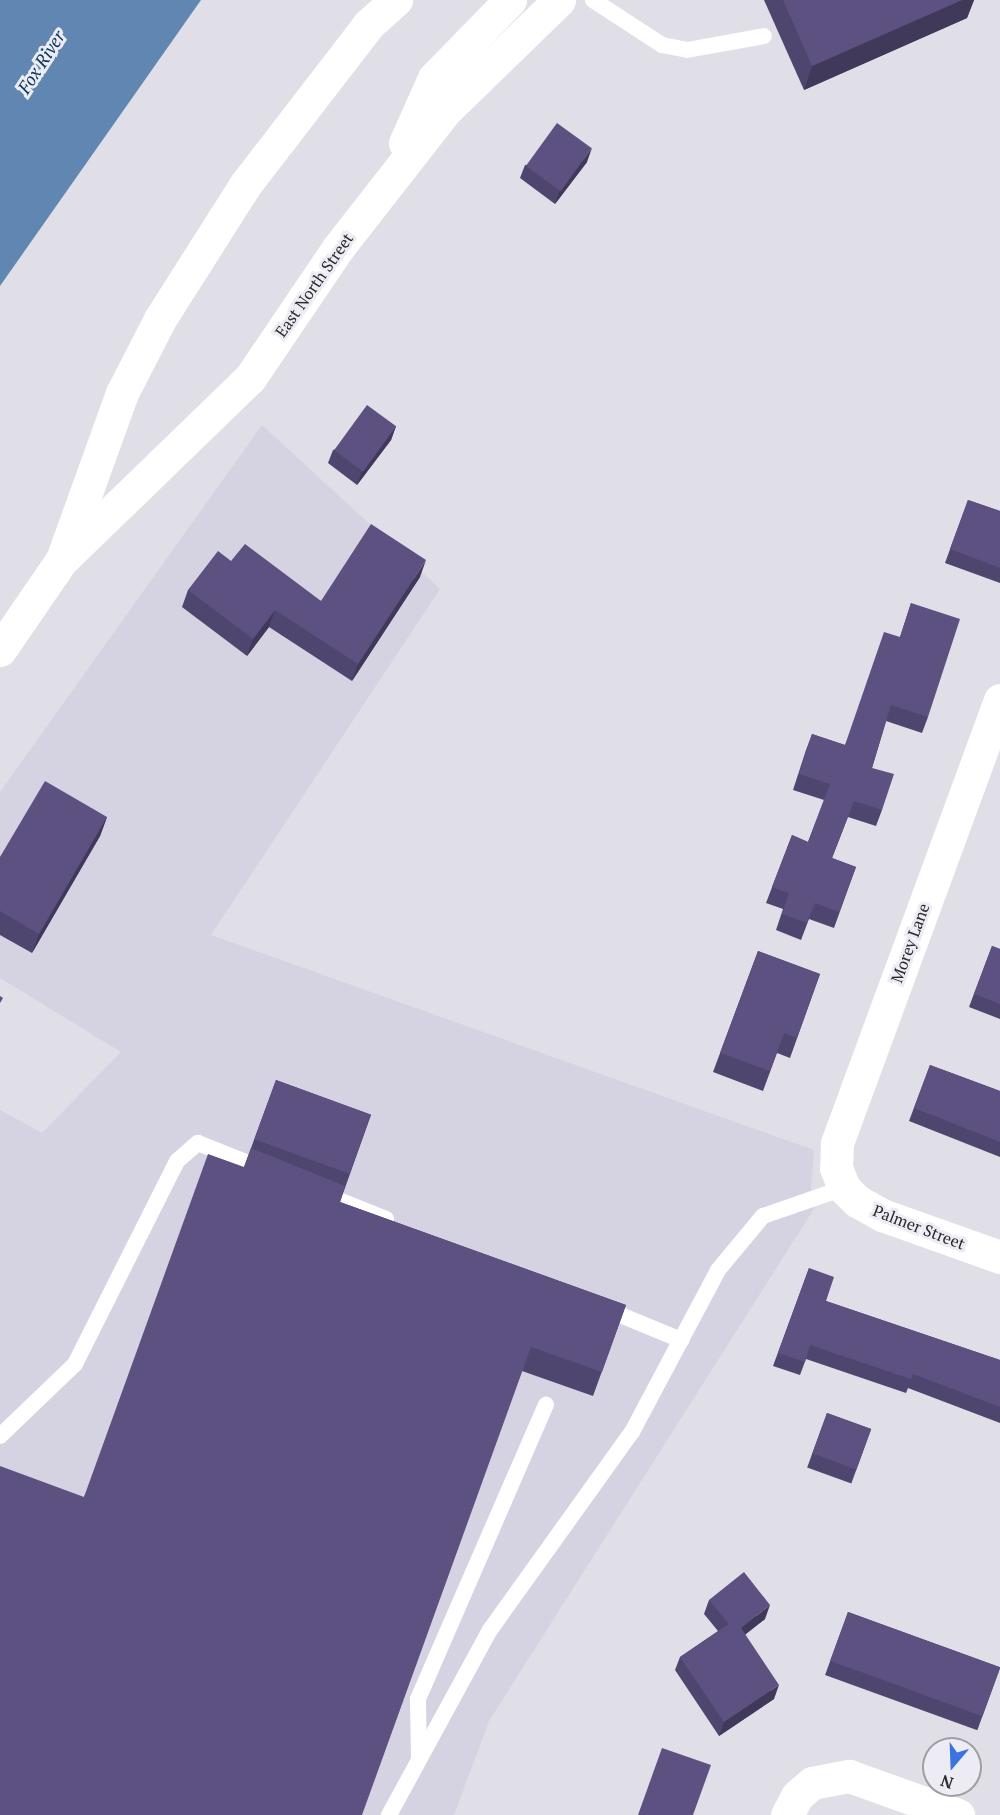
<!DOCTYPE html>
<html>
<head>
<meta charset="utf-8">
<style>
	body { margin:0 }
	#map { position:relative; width:1000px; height:1815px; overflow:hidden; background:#e0dee7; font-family:"PT Serif",serif }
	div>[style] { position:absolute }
	.built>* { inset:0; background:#d5d2e2 }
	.water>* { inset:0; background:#6087b1 }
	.service>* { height:16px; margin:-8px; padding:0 8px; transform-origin:8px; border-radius:8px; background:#fff }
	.minor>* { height:33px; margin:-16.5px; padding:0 16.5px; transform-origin:16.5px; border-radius:16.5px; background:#fff }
	.secondary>* { height:33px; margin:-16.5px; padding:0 16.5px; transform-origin:16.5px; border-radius:16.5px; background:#fff }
	.wall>* { inset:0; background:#4f466f; transform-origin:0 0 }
	.shaded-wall>* { inset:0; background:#40395a }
	.building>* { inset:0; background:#5c5181; transform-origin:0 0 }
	span { translate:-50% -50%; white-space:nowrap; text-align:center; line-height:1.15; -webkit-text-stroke:6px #edecf4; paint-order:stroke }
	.street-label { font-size:16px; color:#2a292c }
	.water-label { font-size:18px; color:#05345c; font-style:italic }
	.north { position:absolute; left:922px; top:1737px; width:60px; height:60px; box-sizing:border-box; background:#edecf4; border:2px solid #9f9ea4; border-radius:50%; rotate:199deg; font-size:16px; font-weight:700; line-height:24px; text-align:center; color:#2a292c }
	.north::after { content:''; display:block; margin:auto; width:21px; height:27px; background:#3a74e3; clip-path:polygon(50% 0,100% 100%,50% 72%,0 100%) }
</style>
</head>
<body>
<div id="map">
	<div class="built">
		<i style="clip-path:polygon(262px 425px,440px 589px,211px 935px,814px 1150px,811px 1188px,817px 1204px,489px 1721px,454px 1815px,0 1815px,0 1110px,42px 1133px,121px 1052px,0 978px,0 792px)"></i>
	</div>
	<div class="water">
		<i style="clip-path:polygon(0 0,201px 0,0 286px)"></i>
	</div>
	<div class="service">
		<i style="left:593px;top:0;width:82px;rotate:33.1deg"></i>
		<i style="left:662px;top:45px;width:25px;rotate:11deg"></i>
		<i style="left:687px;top:50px;width:78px;rotate:-10.3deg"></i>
		<i style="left:321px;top:1193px;width:70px;rotate:21.8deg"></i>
		<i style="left:601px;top:1307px;width:87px;rotate:22.4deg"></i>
		<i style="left:0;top:1436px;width:104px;rotate:-43.8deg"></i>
		<i style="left:75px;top:1364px;width:227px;rotate:-63.3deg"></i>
		<i style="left:177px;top:1161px;width:28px;rotate:-41deg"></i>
		<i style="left:198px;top:1143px;width:73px;rotate:21.7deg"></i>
		<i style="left:419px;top:1759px;width:60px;rotate:-91deg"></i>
		<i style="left:418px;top:1699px;width:321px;rotate:-66.5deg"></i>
		<i style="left:389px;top:1815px;width:211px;rotate:-61.4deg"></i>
		<i style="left:490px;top:1630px;width:244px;rotate:-54.4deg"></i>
		<i style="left:632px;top:1432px;width:183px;rotate:-62deg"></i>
		<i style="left:718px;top:1270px;width:70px;rotate:-50.2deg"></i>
		<i style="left:763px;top:1216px;width:86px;rotate:-19.1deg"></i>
	</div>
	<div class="minor">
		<i style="left:1000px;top:700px;width:472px;rotate:110.2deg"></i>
		<i style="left:837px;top:1143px;width:25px;rotate:92deg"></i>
		<i style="left:836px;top:1168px;width:22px;rotate:68deg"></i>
		<i style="left:844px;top:1188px;width:18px;rotate:45deg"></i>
		<i style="left:857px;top:1201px;width:29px;rotate:29deg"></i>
		<i style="left:882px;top:1215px;width:125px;rotate:19.6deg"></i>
		<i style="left:787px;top:1815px;width:21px;rotate:-62deg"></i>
		<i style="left:797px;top:1796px;width:20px;rotate:-41deg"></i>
		<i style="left:812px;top:1783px;width:38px;rotate:-11deg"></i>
		<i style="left:849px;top:1776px;width:116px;rotate:19.7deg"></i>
	</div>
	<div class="secondary">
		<i style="left:405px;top:143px;width:71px;rotate:-66deg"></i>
		<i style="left:434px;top:78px;width:109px;rotate:-45.7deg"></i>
		<i style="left:64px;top:554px;width:171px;rotate:-70.2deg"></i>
		<i style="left:122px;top:393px;width:83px;rotate:-62.8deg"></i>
		<i style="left:160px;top:319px;width:159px;rotate:-57.6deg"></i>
		<i style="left:245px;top:185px;width:202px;rotate:-52.4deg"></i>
		<i style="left:368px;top:25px;width:38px;rotate:-42deg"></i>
		<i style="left:0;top:650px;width:108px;rotate:-55.6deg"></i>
		<i style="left:61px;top:561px;width:263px;rotate:-44.1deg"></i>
		<i style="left:250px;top:378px;width:157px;rotate:-55.9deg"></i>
		<i style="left:338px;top:248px;width:174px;rotate:-52deg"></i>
		<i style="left:445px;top:111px;width:159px;rotate:-44.2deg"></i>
	</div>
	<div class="wall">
		<i style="clip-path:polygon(764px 0,974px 0,967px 18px,804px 90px)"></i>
		<i style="clip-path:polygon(587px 162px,555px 204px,520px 178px,525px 165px)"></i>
		<i style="clip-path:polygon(396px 426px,391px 440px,357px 485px,328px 463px,333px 450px)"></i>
		<i style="clip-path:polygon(968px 500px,1000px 511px,1000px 583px,945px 563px)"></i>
		<i style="clip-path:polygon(231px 561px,321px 601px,420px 577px,352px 681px,269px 627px,247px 656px,182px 607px,188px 590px)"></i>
		<i style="clip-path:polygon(911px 603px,928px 717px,922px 733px,886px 721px,872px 768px,882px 810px,876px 826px,848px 817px,832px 858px,856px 867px,834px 928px,809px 919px,801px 940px,776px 930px,783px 909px,766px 903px,792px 835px,808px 842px,824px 800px,793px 790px,806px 750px,812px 734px,845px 745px,900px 637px)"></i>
		<i style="clip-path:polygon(107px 817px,100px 836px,32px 953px,0 935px,0 857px)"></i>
		<i style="clip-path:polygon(992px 946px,1000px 949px,1000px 1019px,969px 1007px)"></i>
		<i style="clip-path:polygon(758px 951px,820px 974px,790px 1058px,777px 1053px,763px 1091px,713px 1072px)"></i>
		<i style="clip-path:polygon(930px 1065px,1000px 1091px,1000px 1157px,909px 1121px)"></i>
		<i style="clip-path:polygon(276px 1080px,371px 1115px,340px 1202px,626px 1305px,593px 1396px,522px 1371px,84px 1497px,244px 1167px)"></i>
		<i style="clip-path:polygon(809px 1268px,826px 1301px,1000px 1360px,1000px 1423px,908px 1388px,906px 1393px,806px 1359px,800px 1375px,773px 1366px)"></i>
		<i style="left:827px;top:1413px;width:47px;height:58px;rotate:20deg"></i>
		<i style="clip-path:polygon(709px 1600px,765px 1619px,745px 1634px,774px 1699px,719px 1736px,675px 1670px,680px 1657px,718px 1631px,704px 1614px)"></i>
		<i style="left:848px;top:1612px;width:162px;height:67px;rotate:20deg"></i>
	</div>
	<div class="shaded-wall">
		<i style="clip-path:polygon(962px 0,974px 0,967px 18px,804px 90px,812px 66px)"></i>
		<i style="clip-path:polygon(592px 148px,587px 162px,555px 204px,560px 190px)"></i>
		<i style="clip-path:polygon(396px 426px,391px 440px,357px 485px,362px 472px)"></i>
		<i style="clip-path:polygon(426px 560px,420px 577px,352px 681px,358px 664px)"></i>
		<i style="clip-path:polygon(275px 610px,269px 627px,247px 656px,253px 639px)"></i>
		<i style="clip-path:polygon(107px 817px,100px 836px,32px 953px,39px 934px)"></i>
		<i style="clip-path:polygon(770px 1605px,765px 1619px,736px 1642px,741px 1628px)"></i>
		<i style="clip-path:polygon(779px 1685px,774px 1699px,719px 1736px,724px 1722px)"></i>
	</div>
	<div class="building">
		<i style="clip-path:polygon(783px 0,962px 0,812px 66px)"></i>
		<i style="left:557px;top:123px;width:43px;height:53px;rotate:36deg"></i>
		<i style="left:367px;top:405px;width:36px;height:56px;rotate:36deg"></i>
		<i style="clip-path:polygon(968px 500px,1000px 511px,1000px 568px,950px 549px)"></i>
		<i style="clip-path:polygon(371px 524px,426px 560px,358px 664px,275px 610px,253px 639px,188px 590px,218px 551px,231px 561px,245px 544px,321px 601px)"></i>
		<i style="clip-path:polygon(911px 603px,960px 619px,928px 717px,891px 705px,872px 768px,894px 774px,882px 810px,854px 801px,832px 858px,856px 867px,839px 912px,815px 903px,807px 923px,782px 914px,789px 893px,772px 887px,792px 835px,808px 842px,830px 784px,799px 774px,812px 734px,845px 745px,884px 632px,900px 637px)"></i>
		<i style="clip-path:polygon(45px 781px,107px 817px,39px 934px,0 911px,0 857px)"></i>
		<i style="clip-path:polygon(992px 946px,1000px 949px,1000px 1004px,974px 994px)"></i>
		<i style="clip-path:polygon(758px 951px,820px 974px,797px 1038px,784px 1033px,770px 1071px,720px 1053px)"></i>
		<i style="clip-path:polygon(0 996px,3px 998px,0 1003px)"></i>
		<i style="clip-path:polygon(930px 1065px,1000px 1091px,1000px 1142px,914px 1108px)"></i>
		<i style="left:276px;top:1080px;width:101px;height:63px;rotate:20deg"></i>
		<i style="clip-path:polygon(251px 1148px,345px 1186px,340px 1202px,626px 1305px,602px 1372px,531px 1347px,362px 1815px,0 1815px,0 1466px,84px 1497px,208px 1154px,244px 1167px)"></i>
		<i style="clip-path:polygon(809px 1268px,834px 1277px,826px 1301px,1000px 1360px,1000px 1407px,913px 1374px,911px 1379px,810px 1345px,805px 1362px,778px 1353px)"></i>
		<i style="left:827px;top:1413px;width:47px;height:43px;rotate:20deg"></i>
		<i style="clip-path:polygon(744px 1572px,770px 1605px,741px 1628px,779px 1685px,724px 1722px,680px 1657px,729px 1624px,709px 1600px)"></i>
		<i style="left:848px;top:1612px;width:162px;height:52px;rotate:20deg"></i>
		<i style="clip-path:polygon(662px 1748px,711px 1765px,693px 1815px,638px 1815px)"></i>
	</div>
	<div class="street-label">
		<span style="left:314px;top:285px;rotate:-55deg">East North Street</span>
		<span style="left:910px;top:943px;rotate:-70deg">Morey Lane</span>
		<span style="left:919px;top:1227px;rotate:21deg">Palmer Street</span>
	</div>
	<div class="water-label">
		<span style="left:41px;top:62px;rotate:-57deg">Fox River</span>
	</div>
	<div class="north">N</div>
</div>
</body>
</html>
